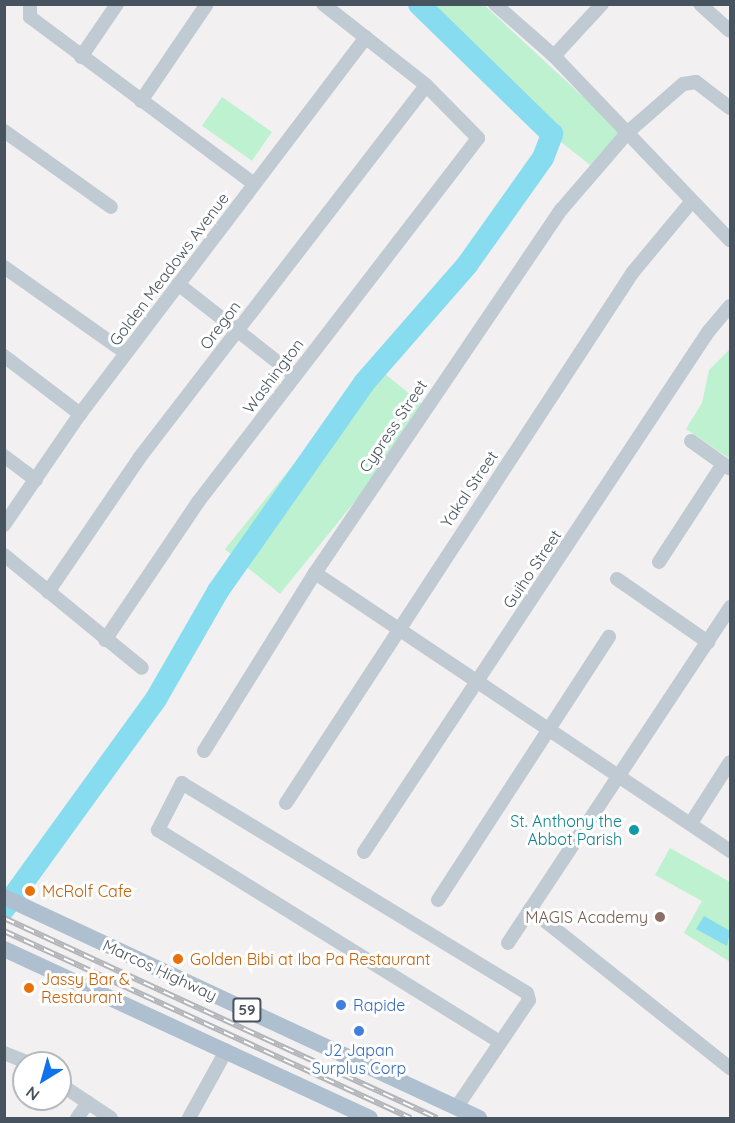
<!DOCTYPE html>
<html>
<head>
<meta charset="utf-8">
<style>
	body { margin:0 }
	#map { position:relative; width:735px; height:1123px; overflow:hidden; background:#f2f0f0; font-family:Quicksand,sans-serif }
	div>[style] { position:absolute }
	.green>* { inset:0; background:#bdf1d0; transform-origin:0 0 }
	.water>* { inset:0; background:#88dcf0 }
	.river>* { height:22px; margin:-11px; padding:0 11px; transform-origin:11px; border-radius:11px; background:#88dcf0 }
	.minor>* { height:14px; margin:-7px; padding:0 7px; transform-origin:7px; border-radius:7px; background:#c0cad2 }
	.major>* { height:16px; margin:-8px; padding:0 8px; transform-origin:8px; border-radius:8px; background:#aec0d0 }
	.rail>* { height:6px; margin-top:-3px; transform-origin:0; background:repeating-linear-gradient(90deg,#fff 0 11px,#b2b5ba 0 22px); box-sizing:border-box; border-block:2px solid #b2b5ba }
	.dots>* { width:16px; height:16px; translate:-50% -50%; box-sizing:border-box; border:3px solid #fff; border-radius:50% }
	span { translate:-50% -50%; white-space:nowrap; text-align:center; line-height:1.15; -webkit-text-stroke:6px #fff; paint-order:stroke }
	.shield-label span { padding:2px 4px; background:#fff; border:2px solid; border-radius:4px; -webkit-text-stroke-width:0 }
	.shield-label { font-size:15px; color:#47535e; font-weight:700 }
	.street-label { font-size:16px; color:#47535e }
	.culture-label { font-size:16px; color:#0d838f }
	.right { translate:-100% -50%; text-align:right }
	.food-label { font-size:16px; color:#c56008 }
	.left { translate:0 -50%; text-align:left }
	.education-label { font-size:16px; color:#785e54 }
	.shop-label { font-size:16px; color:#366cbe }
	.frame { position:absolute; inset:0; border:6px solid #47535e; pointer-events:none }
	.north { position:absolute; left:12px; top:1051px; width:60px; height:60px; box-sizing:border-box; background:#fff; border:2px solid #b5babf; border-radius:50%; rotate:217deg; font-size:16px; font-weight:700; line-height:24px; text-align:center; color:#47535e }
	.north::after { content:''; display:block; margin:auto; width:21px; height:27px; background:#1173eb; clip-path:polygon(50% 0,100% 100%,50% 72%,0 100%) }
</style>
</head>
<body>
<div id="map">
	<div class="green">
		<i style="clip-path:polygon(434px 5px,484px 5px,621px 132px,590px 165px,560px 141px,560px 128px)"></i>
		<i style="left:222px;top:97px;width:61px;height:35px;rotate:35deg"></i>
		<i style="clip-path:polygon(730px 349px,730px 459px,686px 429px,702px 403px,709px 370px)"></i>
		<i style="left:374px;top:365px;width:71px;height:237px;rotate:39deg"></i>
		<i style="clip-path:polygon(670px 848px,730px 882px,730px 962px,684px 933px,702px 901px,655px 875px)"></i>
	</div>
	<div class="water">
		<i style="clip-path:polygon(704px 916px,730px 931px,727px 946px,696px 929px)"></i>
	</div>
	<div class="river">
		<i style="left:4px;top:909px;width:259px;rotate:-54.1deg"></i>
		<i style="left:156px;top:699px;width:125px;rotate:-60.1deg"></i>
		<i style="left:218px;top:591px;width:254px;rotate:-54.9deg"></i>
		<i style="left:364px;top:383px;width:157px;rotate:-48.9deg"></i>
		<i style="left:467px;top:265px;width:131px;rotate:-54.6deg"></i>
		<i style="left:543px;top:158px;width:26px;rotate:-69deg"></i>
		<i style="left:552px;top:134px;width:186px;rotate:-135.7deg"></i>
	</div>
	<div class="minor">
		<i style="left:30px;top:4px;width:13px;rotate:90deg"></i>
		<i style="left:30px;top:17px;width:279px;rotate:36.7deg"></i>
		<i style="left:495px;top:4px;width:79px;rotate:41.4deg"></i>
		<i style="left:554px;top:56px;width:255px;rotate:46.3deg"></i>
		<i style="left:700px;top:4px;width:40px;rotate:42deg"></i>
		<i style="left:554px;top:56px;width:71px;rotate:-47.3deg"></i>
		<i style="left:81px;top:57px;width:64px;rotate:-55.8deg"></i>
		<i style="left:141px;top:101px;width:117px;rotate:-55.8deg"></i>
		<i style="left:4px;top:131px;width:131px;rotate:35.4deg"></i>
		<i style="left:4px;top:267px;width:149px;rotate:35.2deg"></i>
		<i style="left:178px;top:284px;width:147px;rotate:38.1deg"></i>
		<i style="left:4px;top:356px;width:96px;rotate:37.3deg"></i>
		<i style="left:691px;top:441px;width:47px;rotate:35.4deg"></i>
		<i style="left:4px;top:456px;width:40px;rotate:37deg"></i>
		<i style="left:4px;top:525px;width:135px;rotate:-55.6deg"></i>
		<i style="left:80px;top:414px;width:473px;rotate:-52.8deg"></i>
		<i style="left:4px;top:555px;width:178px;rotate:39.3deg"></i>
		<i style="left:659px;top:562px;width:117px;rotate:-56.9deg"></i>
		<i style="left:315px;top:573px;width:500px;rotate:33.8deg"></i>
		<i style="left:617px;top:579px;width:111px;rotate:34.7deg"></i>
		<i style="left:48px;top:592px;width:163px;rotate:-55.7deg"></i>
		<i style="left:140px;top:457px;width:469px;rotate:-52.4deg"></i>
		<i style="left:105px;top:640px;width:166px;rotate:-56deg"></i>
		<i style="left:198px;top:502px;width:459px;rotate:-52.4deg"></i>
		<i style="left:478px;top:138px;width:74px;rotate:-134.5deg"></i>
		<i style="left:426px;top:85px;width:131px;rotate:-141.8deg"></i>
		<i style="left:204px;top:751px;width:210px;rotate:-58.1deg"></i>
		<i style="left:315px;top:573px;width:439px;rotate:-55.9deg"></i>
		<i style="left:561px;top:210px;width:103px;rotate:-49.3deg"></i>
		<i style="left:628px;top:132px;width:73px;rotate:-41.1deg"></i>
		<i style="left:683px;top:84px;width:13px;rotate:-9deg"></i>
		<i style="left:696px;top:82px;width:43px;rotate:37.4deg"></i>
		<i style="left:286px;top:803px;width:634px;rotate:-56.84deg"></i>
		<i style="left:633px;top:272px;width:92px;rotate:-50.3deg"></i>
		<i style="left:691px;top:823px;width:72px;rotate:-57.4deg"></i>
		<i style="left:364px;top:852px;width:623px;rotate:-56.51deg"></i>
		<i style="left:708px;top:332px;width:34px;rotate:-50deg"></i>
		<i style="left:438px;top:900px;width:314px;rotate:-57deg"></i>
		<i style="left:530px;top:909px;width:256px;rotate:38.5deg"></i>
		<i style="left:508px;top:943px;width:403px;rotate:-56.5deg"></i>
		<i style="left:4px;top:1053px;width:27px;rotate:22deg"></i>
		<i style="left:60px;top:1084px;width:61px;rotate:33.7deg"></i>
		<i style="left:456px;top:1108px;width:130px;rotate:-55.9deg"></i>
		<i style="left:529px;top:1000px;width:7px;rotate:-106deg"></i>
		<i style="left:527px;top:993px;width:404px;rotate:-148.7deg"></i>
		<i style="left:182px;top:783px;width:53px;rotate:117.1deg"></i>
		<i style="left:158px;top:830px;width:402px;rotate:31.8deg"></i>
		<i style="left:77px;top:1118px;width:19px;rotate:-54deg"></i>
		<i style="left:189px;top:1118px;width:77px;rotate:-61.1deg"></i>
	</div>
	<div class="major">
		<i style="left:4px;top:897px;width:524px;rotate:24.95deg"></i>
		<i style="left:4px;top:949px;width:403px;rotate:24.8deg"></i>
	</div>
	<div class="rail">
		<i style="left:4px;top:918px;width:477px;rotate:24.8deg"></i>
		<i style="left:4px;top:931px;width:448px;rotate:24.7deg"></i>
	</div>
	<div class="dots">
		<i style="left:634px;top:830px;background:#0f9aa8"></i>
		<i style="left:30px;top:891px;background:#e8710a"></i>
		<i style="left:660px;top:917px;background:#8d6e63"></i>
		<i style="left:178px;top:959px;background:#e8710a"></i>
		<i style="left:29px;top:988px;background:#e8710a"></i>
		<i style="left:341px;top:1005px;background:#3f7fe0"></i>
		<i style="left:359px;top:1031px;background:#3f7fe0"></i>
	</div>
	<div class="shield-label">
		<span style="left:247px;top:1010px">59</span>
	</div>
	<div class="street-label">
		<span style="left:169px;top:269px;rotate:-53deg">Golden Meadows Avenue</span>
		<span style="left:220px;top:325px;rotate:-53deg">Oregon</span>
		<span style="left:273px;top:376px;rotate:-53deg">Washington</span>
		<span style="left:393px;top:426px;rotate:-56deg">Cypress Street</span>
		<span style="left:469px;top:489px;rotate:-56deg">Yakal Street</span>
		<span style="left:532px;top:569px;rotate:-56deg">Guiho Street</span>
		<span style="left:160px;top:970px;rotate:25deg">Marcos Highway</span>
	</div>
	<div class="culture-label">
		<span class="right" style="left:622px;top:830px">St. Anthony the<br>Abbot Parish</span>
	</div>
	<div class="food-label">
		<span class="left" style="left:42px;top:891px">McRolf Cafe</span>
		<span class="left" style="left:190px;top:959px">Golden Bibi at Iba Pa Restaurant</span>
		<span class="left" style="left:41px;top:988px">Jassy Bar &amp;<br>Restaurant</span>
	</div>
	<div class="education-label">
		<span class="right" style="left:648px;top:917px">MAGIS Academy</span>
	</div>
	<div class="shop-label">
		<span class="left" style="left:353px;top:1005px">Rapide</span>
		<span style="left:359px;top:1059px">J2 Japan<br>Surplus Corp</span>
	</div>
	<div class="frame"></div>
	<div class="north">N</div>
</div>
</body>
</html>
